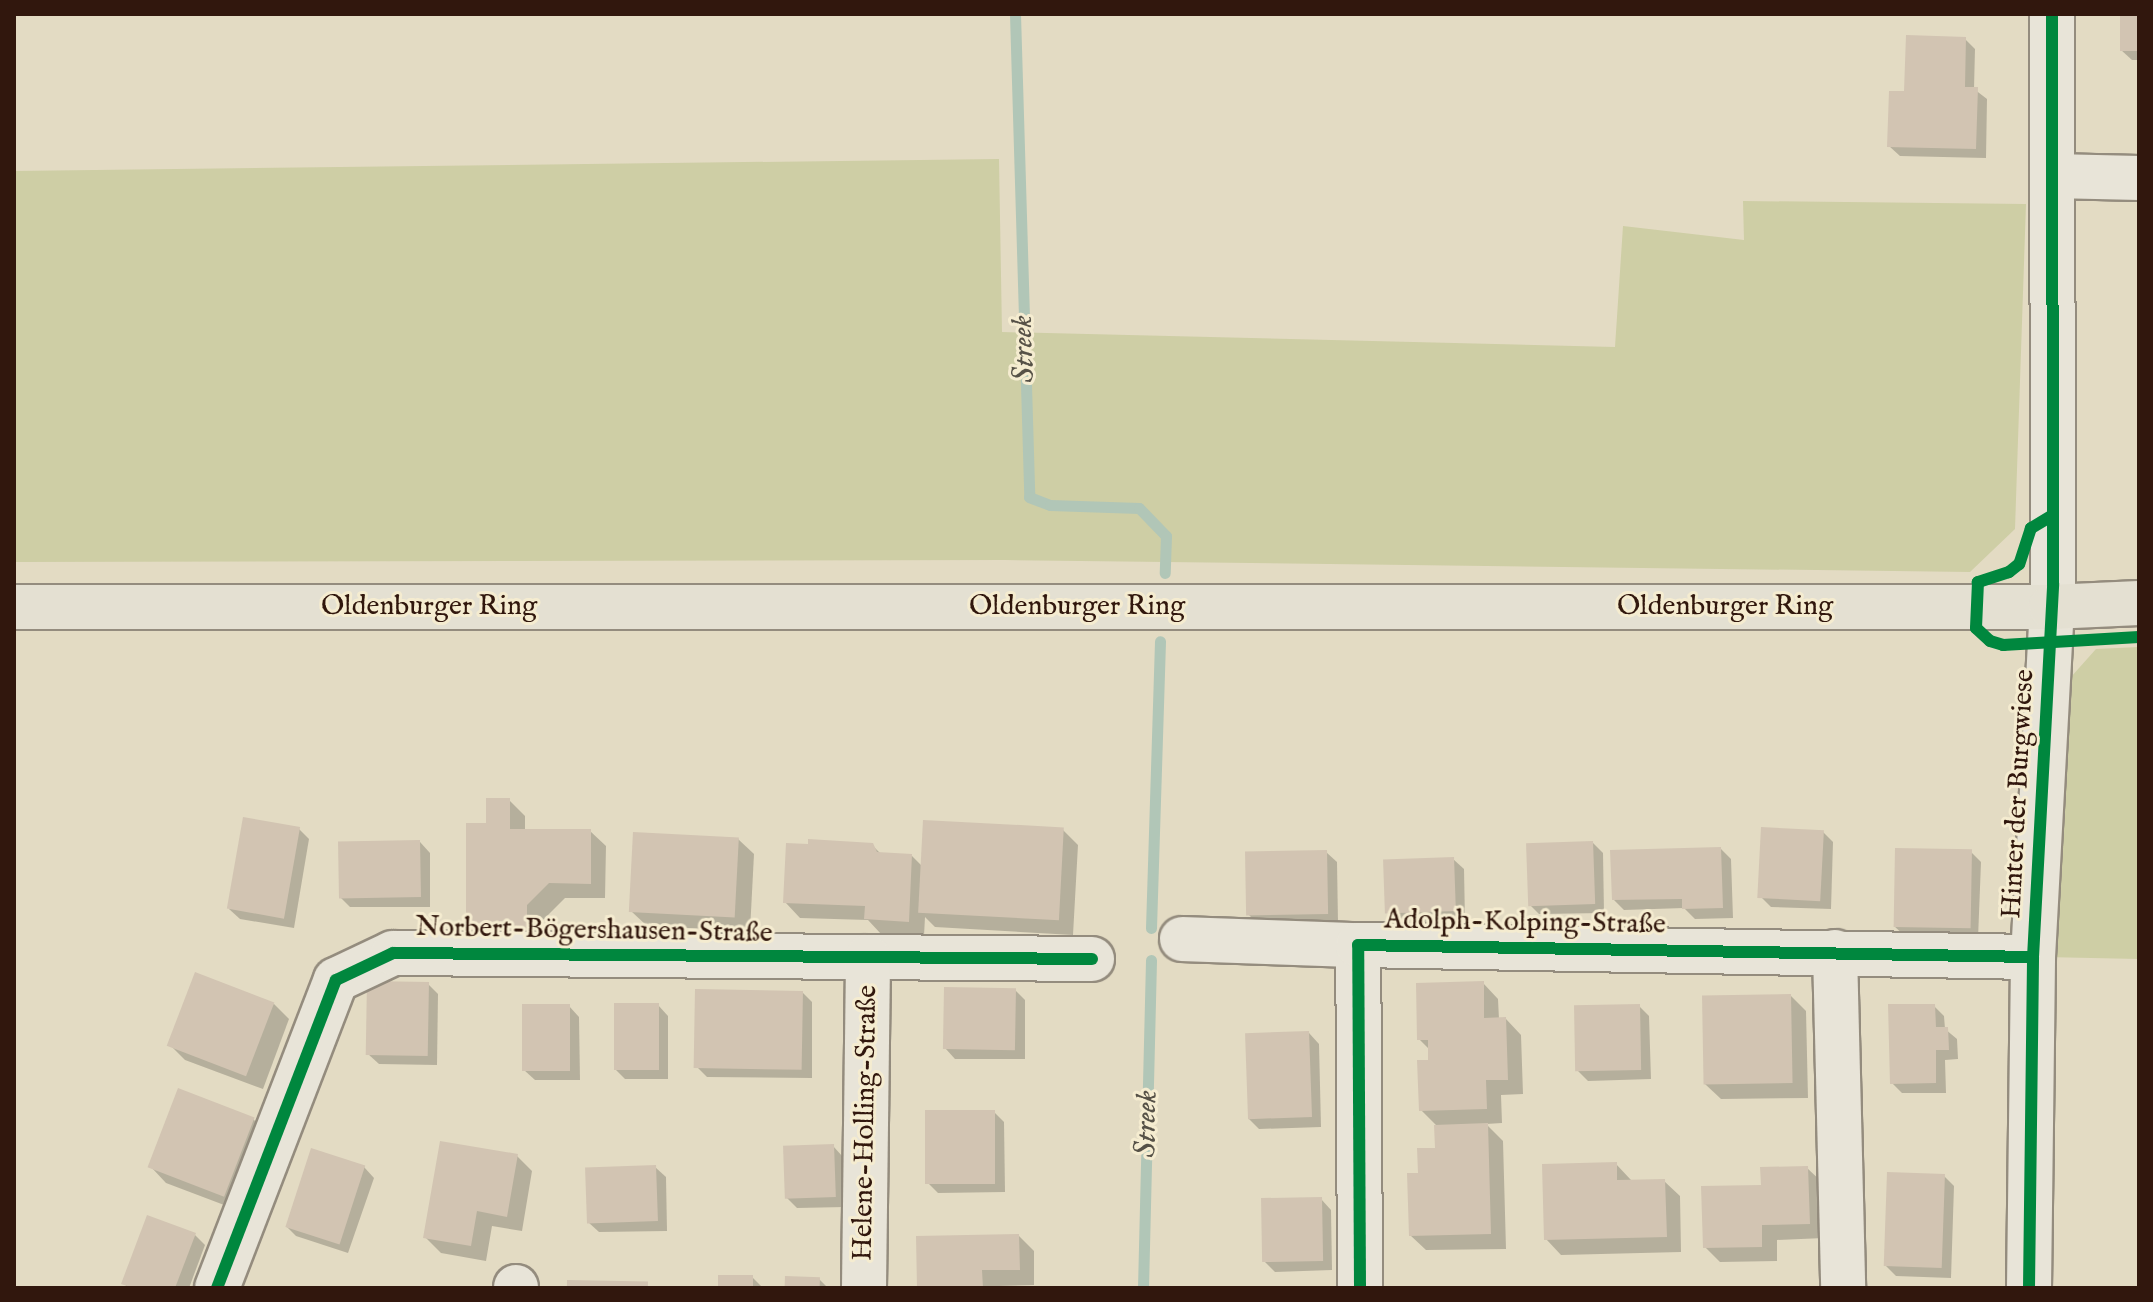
<!DOCTYPE html>
<html>
<head>
<meta charset="utf-8">
<style>
	body { margin:0 }
	#map { position:relative; width:2153px; height:1302px; overflow:hidden; background:#e3dbc3; font-family:"IM FELL English",serif }
	div>[style] { position:absolute }
	.green>* { inset:0; background:#cecea5 }
	.shadow>* { inset:0; background:#0003 }
	.stream>* { height:11px; margin:-5.5px; padding:0 5.5px; transform-origin:5.5px; border-radius:5.5px; background:#b1c6b7 }
	.building>* { inset:0; background:#d2c4b2; transform-origin:0 0 }
	.roads { filter:drop-shadow(2px 0 #948c7e) drop-shadow(-2px 0 #948c7e) drop-shadow(0 2px #948c7e) drop-shadow(0 -2px #948c7e) }
	.minor>* { height:44px; margin:-22px; padding:0 22px; transform-origin:22px; border-radius:22px; background:#e8e4d8 }
	.major>* { height:44px; margin:-22px; padding:0 22px; transform-origin:22px; border-radius:22px; background:#e4e0d2 }
	.cycleway>* { height:12px; margin:-6px; padding:0 6px; transform-origin:6px; border-radius:6px; background:#00873e }
	span { translate:-50% -50%; white-space:nowrap; text-align:center; line-height:1.15; -webkit-text-stroke:6px #f5ecd0; paint-order:stroke }
	.street-label { font-size:28px; color:#31170d }
	.water-label { font-size:30px; color:#565147; font-style:italic }
	.frame { position:absolute; inset:0; border:16px solid #31170d; pointer-events:none }
</style>
</head>
<body>
<div id="map">
	<div class="green">
		<i style="clip-path:polygon(999px 159px,1002px 332px,1615px 347px,1623px 226px,1744px 240px,1743px 201px,2026px 204px,2015px 529px,1970px 572px,1005px 560px,14px 562px,14px 171px)"></i>
		<i style="clip-path:polygon(2139px 647px,2139px 959px,2044px 957px,2071px 677px,2096px 649px)"></i>
	</div>
	<div class="shadow">
		<i style="clip-path:polygon(2122px 14px,2139px 14px,2139px 60px,2132px 60px,2121px 50px)"></i>
		<i style="clip-path:polygon(1965px 39px,1975px 49px,1974px 89px,1987px 99px,1986px 158px,1900px 156px,1889px 146px,1906px 93px)"></i>
		<i style="clip-path:polygon(509px 800px,525px 816px,525px 831px,590px 831px,606px 846px,605px 898px,565px 898px,542px 921px,542px 946px,483px 946px,468px 930px)"></i>
		<i style="clip-path:polygon(299px 829px,309px 839px,294px 928px,240px 919px,229px 909px)"></i>
		<i style="clip-path:polygon(1063px 830px,1078px 845px,1073px 935px,935px 927px,925px 917px,924px 936px,881px 934px,868px 920px,800px 918px,785px 902px,872px 845px,882px 855px,912px 856px,923px 867px)"></i>
		<i style="clip-path:polygon(1823px 832px,1833px 842px,1831px 909px,1771px 907px,1761px 897px)"></i>
		<i style="clip-path:polygon(738px 839px,754px 854px,750px 931px,647px 926px,631px 911px)"></i>
		<i style="clip-path:polygon(420px 842px,430px 853px,430px 907px,350px 907px,340px 897px)"></i>
		<i style="clip-path:polygon(1593px 843px,1603px 853px,1604px 913px,1539px 914px,1529px 904px)"></i>
		<i style="clip-path:polygon(1721px 849px,1731px 859px,1733px 918px,1695px 919px,1684px 908px,1624px 910px,1614px 900px)"></i>
		<i style="clip-path:polygon(1326px 852px,1337px 862px,1338px 923px,1259px 925px,1249px 915px)"></i>
		<i style="clip-path:polygon(1971px 852px,1981px 862px,1978px 939px,1905px 936px,1894px 926px)"></i>
		<i style="clip-path:polygon(1453px 859px,1464px 869px,1465px 921px,1397px 923px,1387px 912px)"></i>
		<i style="clip-path:polygon(1483px 983px,1498px 999px,1499px 1019px,1506px 1019px,1521px 1035px,1523px 1094px,1501px 1095px,1502px 1123px,1486px 1124px,1503px 1141px,1506px 1249px,1426px 1250px,1410px 1235px,1420px 1175px,1437px 1150px,1436px 1125px,1421px 1110px,1430px 1050px,1419px 1039px)"></i>
		<i style="clip-path:polygon(428px 984px,438px 994px,437px 1065px,379px 1064px,368px 1054px)"></i>
		<i style="clip-path:polygon(1015px 990px,1025px 1000px,1025px 1059px,955px 1059px,945px 1048px)"></i>
		<i style="clip-path:polygon(802px 992px,812px 1002px,812px 1078px,707px 1077px,697px 1067px)"></i>
		<i style="clip-path:polygon(1791px 996px,1806px 1011px,1808px 1098px,1721px 1099px,1705px 1084px)"></i>
		<i style="clip-path:polygon(274px 1004px,289px 1019px,263px 1089px,185px 1060px,170px 1045px)"></i>
		<i style="clip-path:polygon(658px 1005px,668px 1016px,668px 1079px,625px 1079px,615px 1069px)"></i>
		<i style="clip-path:polygon(569px 1006px,579px 1017px,580px 1080px,535px 1080px,524px 1070px)"></i>
		<i style="clip-path:polygon(1639px 1006px,1649px 1016px,1651px 1079px,1588px 1081px,1578px 1071px)"></i>
		<i style="clip-path:polygon(1934px 1006px,1944px 1016px,1945px 1029px,1957px 1039px,1958px 1059px,1945px 1060px,1946px 1093px,1902px 1093px,1892px 1083px)"></i>
		<i style="clip-path:polygon(1309px 1033px,1319px 1044px,1321px 1127px,1259px 1129px,1249px 1119px)"></i>
		<i style="clip-path:polygon(994px 1112px,1004px 1122px,1005px 1192px,938px 1193px,928px 1183px)"></i>
		<i style="clip-path:polygon(253px 1119px,269px 1134px,240px 1211px,166px 1183px,151px 1167px)"></i>
		<i style="clip-path:polygon(833px 1146px,843px 1157px,845px 1207px,797px 1208px,787px 1198px)"></i>
		<i style="clip-path:polygon(517px 1156px,532px 1171px,522px 1231px,492px 1226px,486px 1261px,441px 1253px,425px 1237px)"></i>
		<i style="clip-path:polygon(1616px 1164px,1631px 1180px,1664px 1181px,1680px 1196px,1681px 1252px,1561px 1255px,1546px 1239px)"></i>
		<i style="clip-path:polygon(364px 1167px,374px 1178px,348px 1253px,296px 1236px,286px 1226px)"></i>
		<i style="clip-path:polygon(655px 1167px,666px 1177px,667px 1231px,599px 1232px,588px 1222px)"></i>
		<i style="clip-path:polygon(1807px 1168px,1823px 1183px,1824px 1238px,1777px 1240px,1777px 1261px,1720px 1262px,1705px 1247px,1763px 1187px)"></i>
		<i style="clip-path:polygon(1944px 1176px,1954px 1186px,1951px 1278px,1896px 1276px,1886px 1266px)"></i>
		<i style="clip-path:polygon(1321px 1199px,1331px 1210px,1332px 1270px,1275px 1272px,1265px 1262px)"></i>
		<i style="clip-path:polygon(195px 1235px,205px 1245px,189px 1288px,128px 1288px,124px 1283px)"></i>
		<i style="clip-path:polygon(1019px 1236px,1034px 1251px,1034px 1285px,919px 1288px)"></i>
		<i style="clip-path:polygon(752px 1277px,763px 1288px,720px 1288px)"></i>
		<i style="clip-path:polygon(819px 1279px,828px 1288px,787px 1288px)"></i>
	</div>
	<div class="stream">
		<i style="left:1015px;top:14px;width:483px;rotate:88.3deg"></i>
		<i style="left:1029px;top:497px;width:22px;rotate:21deg"></i>
		<i style="left:1050px;top:505px;width:89px;rotate:1.9deg"></i>
		<i style="left:1139px;top:508px;width:39px;rotate:46deg"></i>
		<i style="left:1166px;top:536px;width:37px;rotate:92deg"></i>
		<i style="left:1151px;top:928px;width:287px;rotate:-88.2deg"></i>
		<i style="left:1143px;top:1288px;width:328px;rotate:-88.6deg"></i>
	</div>
	<div class="building">
		<i style="left:2120px;top:14px;width:19px;height:37px"></i>
		<i style="clip-path:polygon(1906px 35px,1966px 37px,1965px 87px,1978px 87px,1976px 149px,1887px 147px,1889px 91px,1904px 91px)"></i>
		<i style="clip-path:polygon(486px 798px,510px 798px,510px 829px,591px 829px,591px 884px,549px 883px,527px 905px,527px 931px,466px 931px,466px 823px,486px 823px)"></i>
		<i style="left:243px;top:817px;width:58px;height:93px;rotate:10deg"></i>
		<i style="left:923px;top:820px;width:141px;height:93px;rotate:3deg"></i>
		<i style="left:1761px;top:827px;width:63px;height:71px;rotate:3deg"></i>
		<i style="left:633px;top:832px;width:106px;height:80px;rotate:3deg"></i>
		<i style="clip-path:polygon(808px 839px,873px 843px,877px 852px,912px 854px,909px 922px,864px 919px,865px 906px,783px 903px,786px 843px,808px 844px)"></i>
		<i style="left:420px;top:840px;width:57px;height:82px;rotate:89deg"></i>
		<i style="left:1593px;top:841px;width:63px;height:67px;rotate:88deg"></i>
		<i style="clip-path:polygon(1721px 847px,1723px 908px,1682px 909px,1682px 899px,1612px 900px,1610px 850px)"></i>
		<i style="left:1895px;top:848px;width:77px;height:79px;rotate:1deg"></i>
		<i style="left:1327px;top:850px;width:64px;height:82px;rotate:89deg"></i>
		<i style="left:1454px;top:857px;width:54px;height:71px;rotate:88deg"></i>
		<i style="left:195px;top:972px;width:85px;height:79px;rotate:21deg"></i>
		<i style="left:367px;top:981px;width:62px;height:74px;rotate:1deg"></i>
		<i style="clip-path:polygon(1484px 981px,1484px 1018px,1506px 1017px,1508px 1080px,1486px 1080px,1487px 1109px,1419px 1111px,1417px 1060px,1428px 1060px,1428px 1040px,1417px 1040px,1416px 983px)"></i>
		<i style="left:944px;top:987px;width:72px;height:62px;rotate:1deg"></i>
		<i style="left:695px;top:989px;width:108px;height:79px;rotate:1deg"></i>
		<i style="left:1791px;top:994px;width:89px;height:89px;rotate:89deg"></i>
		<i style="left:614px;top:1003px;width:45px;height:67px"></i>
		<i style="left:522px;top:1004px;width:48px;height:67px"></i>
		<i style="left:1640px;top:1004px;width:66px;height:66px;rotate:89deg"></i>
		<i style="clip-path:polygon(1888px 1004px,1935px 1004px,1936px 1027px,1948px 1027px,1949px 1050px,1936px 1050px,1936px 1083px,1890px 1084px)"></i>
		<i style="left:1309px;top:1031px;width:86px;height:64px;rotate:88deg"></i>
		<i style="left:178px;top:1088px;width:82px;height:85px;rotate:21deg"></i>
		<i style="left:925px;top:1110px;width:70px;height:74px"></i>
		<i style="clip-path:polygon(1488px 1123px,1491px 1234px,1409px 1236px,1407px 1173px,1418px 1173px,1417px 1148px,1435px 1148px,1434px 1125px)"></i>
		<i style="clip-path:polygon(440px 1141px,518px 1154px,507px 1217px,477px 1211px,471px 1246px,423px 1238px)"></i>
		<i style="left:834px;top:1144px;width:53px;height:51px;rotate:88deg"></i>
		<i style="left:311px;top:1148px;width:57px;height:83px;rotate:18deg"></i>
		<i style="clip-path:polygon(1617px 1162px,1617px 1180px,1665px 1179px,1667px 1237px,1544px 1240px,1542px 1164px)"></i>
		<i style="left:656px;top:1165px;width:56px;height:71px;rotate:88deg"></i>
		<i style="clip-path:polygon(1808px 1166px,1810px 1224px,1762px 1225px,1762px 1247px,1703px 1248px,1701px 1186px,1761px 1185px,1760px 1167px)"></i>
		<i style="left:1887px;top:1172px;width:58px;height:94px;rotate:2deg"></i>
		<i style="left:1322px;top:1197px;width:64px;height:61px;rotate:89deg"></i>
		<i style="clip-path:polygon(147px 1215px,196px 1233px,175px 1288px,133px 1288px,121px 1284px)"></i>
		<i style="clip-path:polygon(1019px 1234px,1020px 1270px,982px 1270px,983px 1288px,917px 1288px,916px 1236px)"></i>
		<i style="left:718px;top:1275px;width:35px;height:13px"></i>
		<i style="left:785px;top:1276px;width:35px;height:12px;rotate:2deg"></i>
		<i style="left:567px;top:1280px;width:81px;height:8px;rotate:1deg"></i>
	</div>
	<div class="roads">
		<div class="minor">
			<i style="left:2053px;top:176px;width:86px;rotate:1.3deg"></i>
			<i style="left:1182px;top:939px;width:176px;rotate:2deg"></i>
			<i style="left:1835px;top:952px;width:336px;rotate:88.6deg"></i>
			<i style="left:217px;top:1288px;width:330px;rotate:-68.9deg"></i>
			<i style="left:336px;top:980px;width:63px;rotate:-25.3deg"></i>
			<i style="left:393px;top:953px;width:699px;rotate:0.49deg"></i>
			<i style="left:516px;top:1288px;width:1px;rotate:-90deg"></i>
			<i style="left:864px;top:1288px;width:331px;rotate:-89.3deg"></i>
			<i style="left:1360px;top:1288px;width:343px;rotate:-90.3deg"></i>
			<i style="left:1358px;top:945px;width:675px;rotate:1.02deg"></i>
			<i style="left:2029px;top:1288px;width:331px;rotate:-89.3deg"></i>
			<i style="left:2033px;top:957px;width:373px;rotate:-86.9deg"></i>
			<i style="left:2053px;top:585px;width:571px;rotate:-90.1deg"></i>
		</div>
		<div class="major">
			<i style="left:14px;top:607px;width:2037px"></i>
			<i style="left:2051px;top:607px;width:88px;rotate:-2.6deg"></i>
		</div>
	</div>
	<div class="cycleway">
		<i style="left:2053px;top:515px;width:26px;rotate:149deg"></i>
		<i style="left:2031px;top:528px;width:38px;rotate:108deg"></i>
		<i style="left:2019px;top:564px;width:13px;rotate:141deg"></i>
		<i style="left:2009px;top:572px;width:33px;rotate:162deg"></i>
		<i style="left:1978px;top:582px;width:46px;rotate:92.5deg"></i>
		<i style="left:1976px;top:628px;width:19px;rotate:43deg"></i>
		<i style="left:1990px;top:641px;width:14px;rotate:17deg"></i>
		<i style="left:2003px;top:645px;width:136px;rotate:-3.4deg"></i>
		<i style="left:217px;top:1288px;width:330px;rotate:-68.9deg"></i>
		<i style="left:336px;top:980px;width:63px;rotate:-25.3deg"></i>
		<i style="left:393px;top:953px;width:699px;rotate:0.49deg"></i>
		<i style="left:1360px;top:1288px;width:343px;rotate:-90.3deg"></i>
		<i style="left:1358px;top:945px;width:675px;rotate:1.02deg"></i>
		<i style="left:2029px;top:1288px;width:331px;rotate:-89.3deg"></i>
		<i style="left:2033px;top:957px;width:373px;rotate:-86.9deg"></i>
		<i style="left:2053px;top:585px;width:571px;rotate:-90.1deg"></i>
	</div>
	<div class="street-label">
		<span style="left:429px;top:607px">Oldenburger Ring</span>
		<span style="left:1077px;top:607px">Oldenburger Ring</span>
		<span style="left:1725px;top:607px">Oldenburger Ring</span>
		<span style="left:2019px;top:794px;rotate:-87deg">Hinter der Burgwiese</span>
		<span style="left:1525px;top:923px;rotate:1deg">Adolph-Kolping-Straße</span>
		<span style="left:594px;top:931px;rotate:1deg">Norbert-Bögershausen-Straße</span>
		<span style="left:866px;top:1123px;rotate:-89deg">Helene-Holling-Straße</span>
	</div>
	<div class="water-label">
		<span style="left:1024px;top:349px;rotate:-92deg">Streek</span>
		<span style="left:1147px;top:1124px;rotate:-89deg">Streek</span>
	</div>
	<div class="frame"></div>
</div>
</body>
</html>
